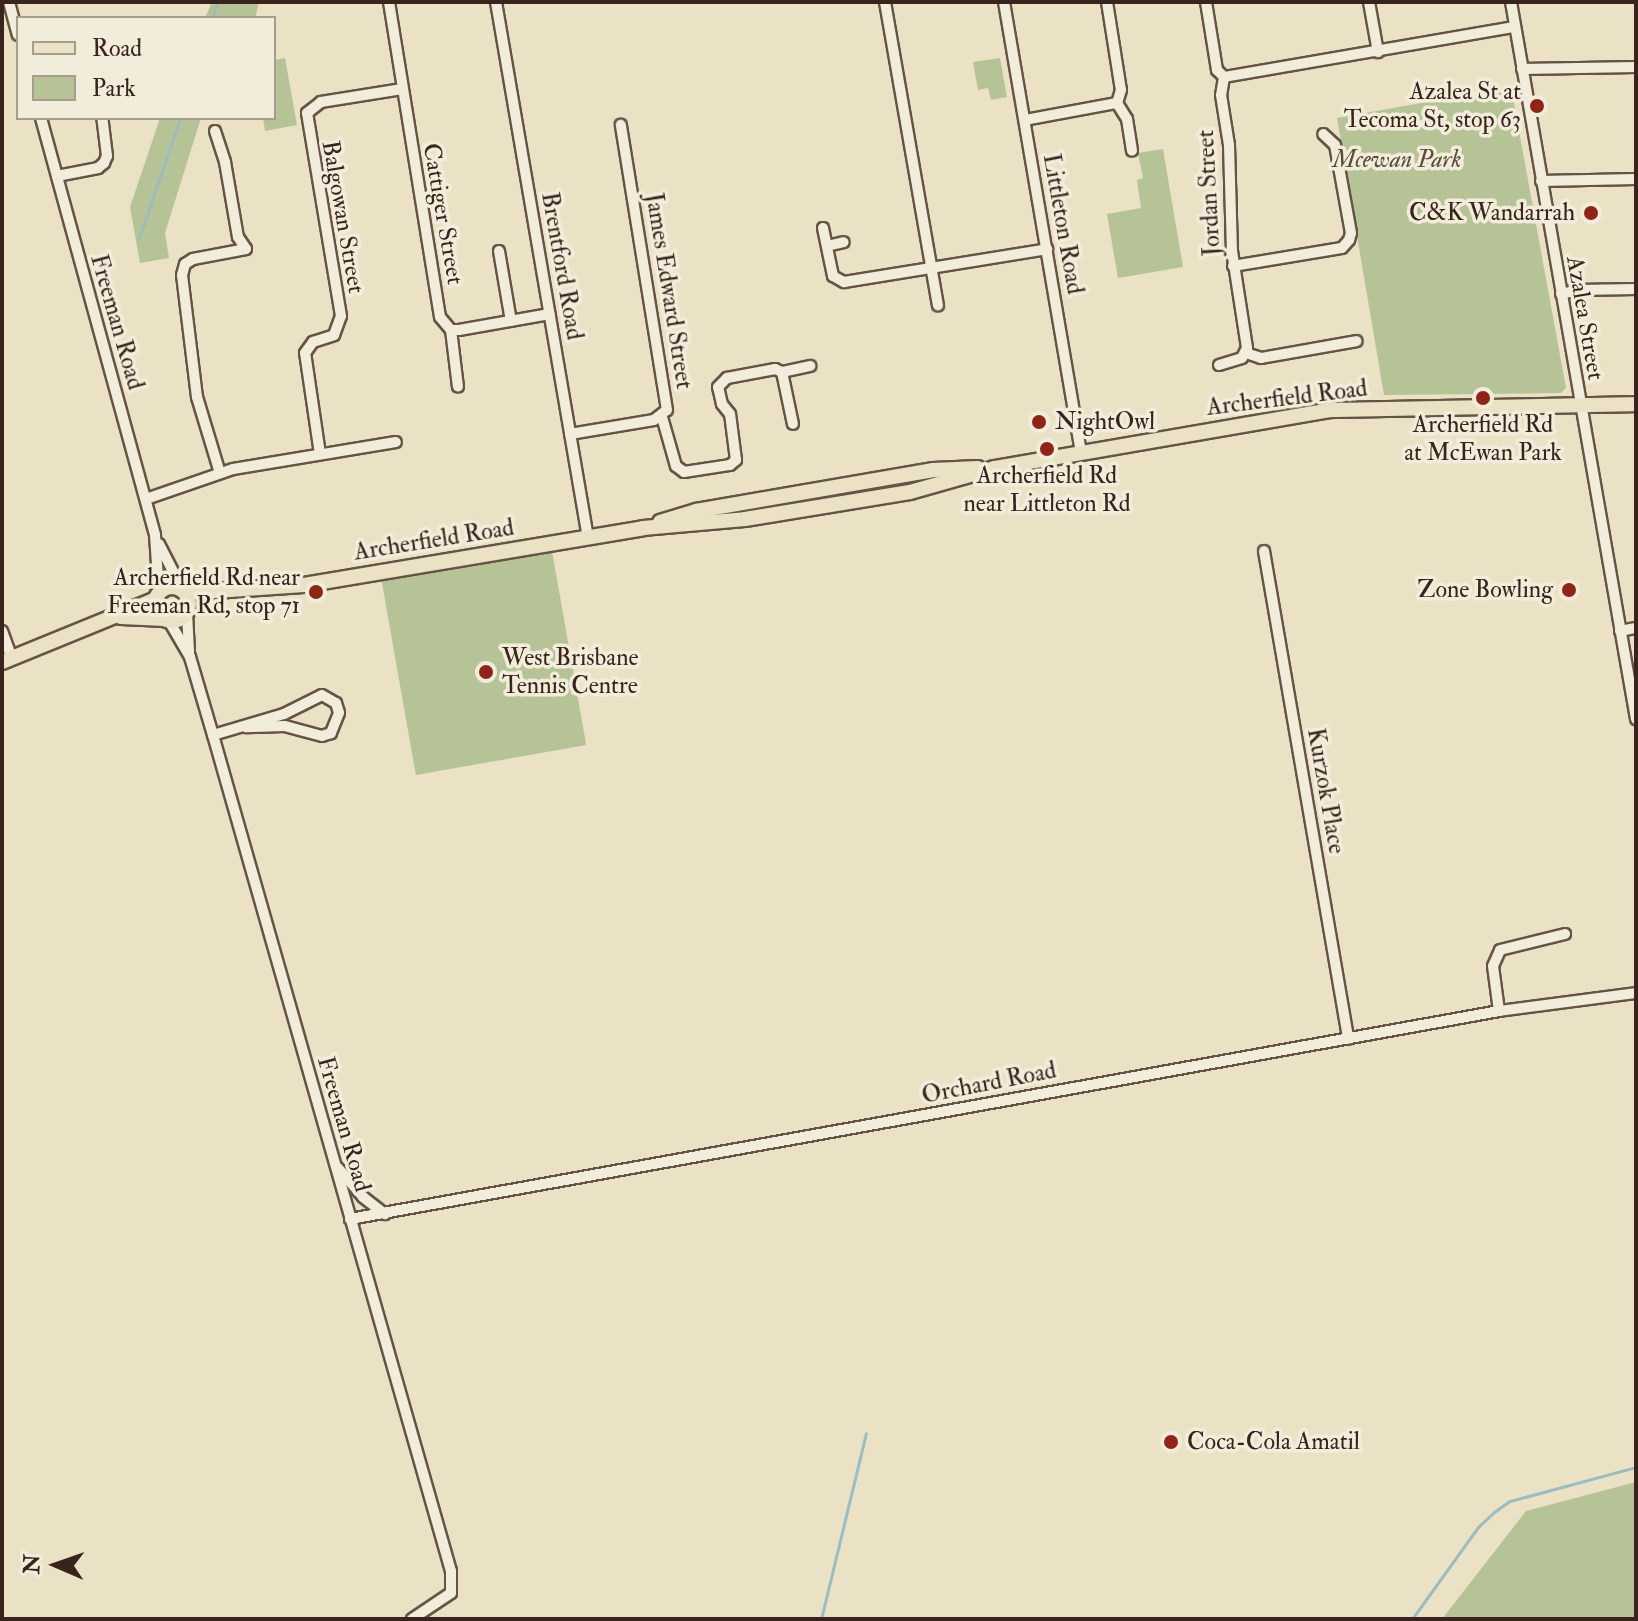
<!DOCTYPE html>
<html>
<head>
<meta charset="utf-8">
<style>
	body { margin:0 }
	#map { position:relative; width:1638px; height:1621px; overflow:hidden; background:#ebe2c6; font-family:"IM FELL Double Pica",serif }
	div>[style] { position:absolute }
	.green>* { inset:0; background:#b6c396; transform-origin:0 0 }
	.stream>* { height:3px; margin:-1.5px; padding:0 1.5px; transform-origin:1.5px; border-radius:1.5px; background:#9cbcbe }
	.roads { filter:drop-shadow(2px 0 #655446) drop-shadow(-2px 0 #655446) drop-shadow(0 2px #655446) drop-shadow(0 -2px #655446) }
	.minor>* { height:10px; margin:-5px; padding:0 5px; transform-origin:5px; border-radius:5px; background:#f2ecda }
	.major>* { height:14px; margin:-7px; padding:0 7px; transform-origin:7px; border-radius:7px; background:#ebe2c6 }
	.major>.ring { margin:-7px; padding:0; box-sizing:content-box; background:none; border:14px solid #ebe2c6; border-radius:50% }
	.dots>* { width:22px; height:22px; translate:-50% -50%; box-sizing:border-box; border:4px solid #f2ecda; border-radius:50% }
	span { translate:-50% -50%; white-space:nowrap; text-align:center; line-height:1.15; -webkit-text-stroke:7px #f2ecda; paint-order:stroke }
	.poi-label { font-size:24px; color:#38241c }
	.right { translate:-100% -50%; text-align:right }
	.left { translate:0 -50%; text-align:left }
	.park-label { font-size:24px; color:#584c3a; font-style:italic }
	.street-label { font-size:24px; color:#38241c }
	.frame { position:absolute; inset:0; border:4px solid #38241c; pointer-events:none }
	.legend { position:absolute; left:16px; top:16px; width:260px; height:104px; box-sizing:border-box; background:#f2ecda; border:2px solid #a89c8e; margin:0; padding:10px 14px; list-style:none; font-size:24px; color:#38241c }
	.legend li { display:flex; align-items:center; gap:16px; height:40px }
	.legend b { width:40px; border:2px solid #a89c8e }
	.north { position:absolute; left:16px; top:1525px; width:80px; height:80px; -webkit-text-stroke:6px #f2ecda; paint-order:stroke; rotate:272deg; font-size:22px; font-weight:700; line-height:32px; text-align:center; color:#38241c }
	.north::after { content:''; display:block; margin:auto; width:28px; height:36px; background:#38241c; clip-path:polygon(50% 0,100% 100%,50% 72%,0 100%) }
</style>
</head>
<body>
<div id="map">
	<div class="green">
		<i style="clip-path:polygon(212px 2px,259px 2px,255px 18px,205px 18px)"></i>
		<i style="clip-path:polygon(285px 58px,297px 125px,265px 131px,263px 118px,274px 118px,274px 60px)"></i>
		<i style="clip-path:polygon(1000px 58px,1007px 97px,991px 100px,988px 88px,978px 90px,973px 62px)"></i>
		<i style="clip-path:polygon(1511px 87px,1566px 388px,1561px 393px,1384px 395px,1337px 118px)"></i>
		<i style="clip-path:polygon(160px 118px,201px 118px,165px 233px,169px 258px,140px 263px,130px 207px)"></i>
		<i style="clip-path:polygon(1163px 149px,1183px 267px,1118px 278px,1107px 214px,1141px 208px,1137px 180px,1143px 178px,1138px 153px)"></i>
		<i style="left:552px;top:551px;width:197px;height:173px;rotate:80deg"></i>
		<i style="clip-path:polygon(1636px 1482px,1636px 1619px,1442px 1619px,1526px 1511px)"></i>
	</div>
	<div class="stream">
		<i style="left:212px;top:18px;width:17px;rotate:-73deg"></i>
		<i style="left:139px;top:238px;width:127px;rotate:-71.1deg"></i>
		<i style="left:821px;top:1619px;width:191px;rotate:-76.4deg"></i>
		<i style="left:1412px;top:1619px;width:113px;rotate:-54.3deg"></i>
		<i style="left:1478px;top:1527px;width:22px;rotate:-43deg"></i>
		<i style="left:1494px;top:1512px;width:19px;rotate:-35deg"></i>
		<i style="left:1510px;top:1501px;width:131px;rotate:-15.1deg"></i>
	</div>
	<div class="roads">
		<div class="minor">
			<i style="left:9px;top:2px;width:34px;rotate:75deg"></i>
			<i style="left:389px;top:2px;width:319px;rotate:80.8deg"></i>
			<i style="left:440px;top:317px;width:17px;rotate:50deg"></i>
			<i style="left:451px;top:330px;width:8px"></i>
			<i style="left:459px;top:330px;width:92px;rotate:-10deg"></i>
			<i style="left:496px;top:2px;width:544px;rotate:80.26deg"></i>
			<i style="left:885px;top:2px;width:308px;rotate:80.1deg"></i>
			<i style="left:1004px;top:2px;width:457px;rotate:80.3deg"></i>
			<i style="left:1107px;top:2px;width:89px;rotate:81deg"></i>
			<i style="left:1121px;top:90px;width:14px;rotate:107deg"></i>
			<i style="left:1117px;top:103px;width:19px;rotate:58deg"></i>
			<i style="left:1127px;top:119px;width:32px;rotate:81deg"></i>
			<i style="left:1206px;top:2px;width:69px;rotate:80.8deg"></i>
			<i style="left:1217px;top:70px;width:10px;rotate:45deg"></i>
			<i style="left:1224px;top:77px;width:18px;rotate:99deg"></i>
			<i style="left:1221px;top:95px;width:51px;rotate:80.9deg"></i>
			<i style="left:1229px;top:145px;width:106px;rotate:88.4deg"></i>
			<i style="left:1232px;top:251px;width:98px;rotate:81.2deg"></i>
			<i style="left:1247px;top:348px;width:11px;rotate:117deg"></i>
			<i style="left:1242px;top:358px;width:24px;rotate:163deg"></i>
			<i style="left:1369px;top:2px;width:51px;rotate:79.8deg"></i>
			<i style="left:1511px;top:2px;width:728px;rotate:80.11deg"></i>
			<i style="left:1522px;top:69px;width:114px;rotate:-1deg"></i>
			<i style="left:1224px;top:77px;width:294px;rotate:-9.8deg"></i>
			<i style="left:41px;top:118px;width:432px;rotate:74.7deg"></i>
			<i style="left:155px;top:535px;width:59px;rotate:86.1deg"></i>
			<i style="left:1025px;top:120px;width:94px;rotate:-10.5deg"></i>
			<i style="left:215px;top:131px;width:33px;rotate:72deg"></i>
			<i style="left:225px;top:162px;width:76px;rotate:80.2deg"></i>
			<i style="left:238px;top:237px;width:14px;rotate:56deg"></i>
			<i style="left:246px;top:249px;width:54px;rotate:169.3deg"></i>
			<i style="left:193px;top:259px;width:9px;rotate:148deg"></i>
			<i style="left:185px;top:264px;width:11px;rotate:105deg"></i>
			<i style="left:182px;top:275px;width:123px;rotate:83deg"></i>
			<i style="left:197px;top:397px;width:79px;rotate:73.2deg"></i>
			<i style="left:57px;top:176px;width:42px;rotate:-11deg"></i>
			<i style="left:98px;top:168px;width:8px;rotate:-40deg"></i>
			<i style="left:104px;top:163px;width:8px;rotate:-67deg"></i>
			<i style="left:107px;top:156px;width:38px;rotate:-97deg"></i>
			<i style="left:1541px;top:181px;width:95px;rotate:-1.2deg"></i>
			<i style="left:823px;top:228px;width:49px;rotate:78.2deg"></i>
			<i style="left:833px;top:276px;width:13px;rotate:29deg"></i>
			<i style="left:844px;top:282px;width:206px;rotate:-9.2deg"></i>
			<i style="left:827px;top:246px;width:17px;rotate:-13deg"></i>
			<i style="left:499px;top:251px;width:71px;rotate:80.3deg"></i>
			<i style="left:1233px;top:266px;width:110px;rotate:-9.4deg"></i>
			<i style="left:1342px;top:248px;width:11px;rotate:-49deg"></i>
			<i style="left:1349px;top:240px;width:7px;rotate:-74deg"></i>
			<i style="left:1351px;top:233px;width:89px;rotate:-100.3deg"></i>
			<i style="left:1335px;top:145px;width:16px;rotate:-137deg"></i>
			<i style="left:1561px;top:294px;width:17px;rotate:-13deg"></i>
			<i style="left:1578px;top:290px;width:58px;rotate:-1deg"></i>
			<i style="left:451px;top:330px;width:57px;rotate:83deg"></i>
			<i style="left:1246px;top:353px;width:16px;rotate:18deg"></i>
			<i style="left:1261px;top:358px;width:97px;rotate:-10deg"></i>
			<i style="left:782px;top:372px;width:29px;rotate:-12deg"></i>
			<i style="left:662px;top:417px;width:51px;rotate:74.1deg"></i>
			<i style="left:676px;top:466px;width:10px;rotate:37deg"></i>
			<i style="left:684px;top:472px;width:47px;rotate:-8.7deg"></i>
			<i style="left:730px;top:465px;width:8px;rotate:-40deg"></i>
			<i style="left:736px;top:460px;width:46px;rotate:-97.4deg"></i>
			<i style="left:730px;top:414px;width:13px;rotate:-129deg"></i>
			<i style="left:722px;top:404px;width:17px;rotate:-103deg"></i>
			<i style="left:718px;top:387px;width:13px;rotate:-45deg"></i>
			<i style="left:727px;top:378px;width:49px;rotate:-10.6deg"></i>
			<i style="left:775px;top:369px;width:8px;rotate:23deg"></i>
			<i style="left:782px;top:372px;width:53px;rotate:78.1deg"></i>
			<i style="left:570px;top:434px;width:85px;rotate:-9.5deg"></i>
			<i style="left:654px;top:420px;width:16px;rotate:-38deg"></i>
			<i style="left:667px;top:410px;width:289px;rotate:-99.2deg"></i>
			<i style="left:320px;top:454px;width:102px;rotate:-98.4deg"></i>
			<i style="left:305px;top:353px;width:14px;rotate:-54deg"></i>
			<i style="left:313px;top:342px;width:22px;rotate:-18deg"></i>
			<i style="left:334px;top:335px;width:20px;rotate:-70deg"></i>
			<i style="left:341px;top:316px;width:206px;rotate:-99.5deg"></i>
			<i style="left:307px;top:113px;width:18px;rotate:-38deg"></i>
			<i style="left:321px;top:102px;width:82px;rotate:-9.1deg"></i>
			<i style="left:146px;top:499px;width:92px;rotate:-19deg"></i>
			<i style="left:233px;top:469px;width:165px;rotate:-9.4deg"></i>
			<i style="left:159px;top:544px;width:51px;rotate:62.9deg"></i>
			<i style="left:1264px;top:551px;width:495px;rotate:80.2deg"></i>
			<i style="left:187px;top:613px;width:39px;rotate:87deg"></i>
			<i style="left:169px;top:621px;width:42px;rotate:59.7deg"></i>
			<i style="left:190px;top:657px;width:81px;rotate:73.6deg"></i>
			<i style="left:213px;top:735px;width:869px;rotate:74.11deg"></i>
			<i style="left:451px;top:1571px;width:22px;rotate:90deg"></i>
			<i style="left:451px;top:1593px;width:47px;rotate:146.3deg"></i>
			<i style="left:2px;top:631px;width:29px;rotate:70deg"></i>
			<i style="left:1620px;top:631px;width:16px;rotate:-11deg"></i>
			<i style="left:213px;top:735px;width:74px;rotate:-16.5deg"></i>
			<i style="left:284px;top:714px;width:42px;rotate:-26.6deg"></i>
			<i style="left:322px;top:695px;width:16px;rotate:30deg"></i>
			<i style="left:336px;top:703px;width:10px;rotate:73deg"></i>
			<i style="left:339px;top:713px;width:22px;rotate:112deg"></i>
			<i style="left:331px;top:733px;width:9px;rotate:162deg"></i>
			<i style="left:322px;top:736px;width:39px;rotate:-165deg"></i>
			<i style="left:284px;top:726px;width:38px;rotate:178deg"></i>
			<i style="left:1499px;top:1011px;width:45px;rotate:-97.6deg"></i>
			<i style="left:1493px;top:966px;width:17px;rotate:-66deg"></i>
			<i style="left:1500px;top:950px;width:67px;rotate:-13.8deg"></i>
			<i style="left:338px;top:1168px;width:38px;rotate:49deg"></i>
			<i style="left:363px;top:1197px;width:28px;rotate:38deg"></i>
			<i style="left:350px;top:1219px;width:1168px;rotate:-10.26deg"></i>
			<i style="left:1499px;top:1011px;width:138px;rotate:-7.5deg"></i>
		</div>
		<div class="major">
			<i style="left:660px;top:522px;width:38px;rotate:-17deg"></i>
			<i style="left:696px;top:511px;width:241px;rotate:-9.8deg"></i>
			<i style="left:933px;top:470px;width:45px;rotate:-2.5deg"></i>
			<i class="ring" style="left:155px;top:587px;width:20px;height:20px"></i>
			<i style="left:186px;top:593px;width:118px;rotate:-3.9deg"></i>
			<i style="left:304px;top:585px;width:344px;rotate:-9.5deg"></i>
			<i style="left:643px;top:528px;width:102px;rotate:-5deg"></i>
			<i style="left:745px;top:519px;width:167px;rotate:-9.3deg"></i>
			<i style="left:910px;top:492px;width:88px;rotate:-15.8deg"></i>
			<i style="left:995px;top:468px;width:340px;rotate:-9.8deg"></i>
			<i style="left:1330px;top:410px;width:306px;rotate:-1.1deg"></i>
			<i style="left:121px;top:617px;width:44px;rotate:2.6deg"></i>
			<i style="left:2px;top:662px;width:166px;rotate:-22.2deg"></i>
		</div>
	</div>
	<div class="dots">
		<i style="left:1537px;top:106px;background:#8f2418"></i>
		<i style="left:1591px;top:213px;background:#8f2418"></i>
		<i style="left:1483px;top:398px;background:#8f2418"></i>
		<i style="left:1039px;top:422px;background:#8f2418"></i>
		<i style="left:1047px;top:449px;background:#8f2418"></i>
		<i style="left:1569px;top:590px;background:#8f2418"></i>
		<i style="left:316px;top:592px;background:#8f2418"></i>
		<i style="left:486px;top:672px;background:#8f2418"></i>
		<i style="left:1171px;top:1442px;background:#8f2418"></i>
	</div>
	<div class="poi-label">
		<span class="right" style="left:1521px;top:106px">Azalea St at<br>Tecoma St, stop 63</span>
		<span class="right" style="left:1575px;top:213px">C&amp;K Wandarrah</span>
		<span class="left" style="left:1055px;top:422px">NightOwl</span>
		<span style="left:1483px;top:439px">Archerfield Rd<br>at McEwan Park</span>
		<span style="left:1047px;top:490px">Archerfield Rd<br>near Littleton Rd</span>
		<span class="right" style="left:300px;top:592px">Archerfield Rd near<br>Freeman Rd, stop 71</span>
		<span class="right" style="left:1553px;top:590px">Zone Bowling</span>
		<span class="left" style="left:502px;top:672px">West Brisbane<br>Tennis Centre</span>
		<span class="left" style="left:1187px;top:1442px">Coca-Cola Amatil</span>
	</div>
	<div class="park-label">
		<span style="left:1397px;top:160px">Mcewan Park</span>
	</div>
	<div class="street-label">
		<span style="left:1209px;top:193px;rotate:-93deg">Jordan Street</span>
		<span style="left:443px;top:214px;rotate:80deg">Cattiger Street</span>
		<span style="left:343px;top:217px;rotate:80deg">Balgowan Street</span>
		<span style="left:1063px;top:224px;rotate:80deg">Littleton Road</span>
		<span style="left:562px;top:266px;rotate:80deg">Brentford Road</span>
		<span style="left:669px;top:291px;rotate:81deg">James Edward Street</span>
		<span style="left:1585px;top:318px;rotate:80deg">Azalea Street</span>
		<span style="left:117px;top:322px;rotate:74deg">Freeman Road</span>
		<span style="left:1287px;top:398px;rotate:-7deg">Archerfield Road</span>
		<span style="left:434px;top:540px;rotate:-9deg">Archerfield Road</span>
		<span style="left:1326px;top:791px;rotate:80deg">Kurzok Place</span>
		<span style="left:989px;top:1083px;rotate:-11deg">Orchard Road</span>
		<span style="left:344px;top:1124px;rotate:74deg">Freeman Road</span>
	</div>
	<div class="frame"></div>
	<ul class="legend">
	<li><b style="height:10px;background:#ebe2c6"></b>Road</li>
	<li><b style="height:22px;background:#b6c396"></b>Park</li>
	</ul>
	<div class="north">N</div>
</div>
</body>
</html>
